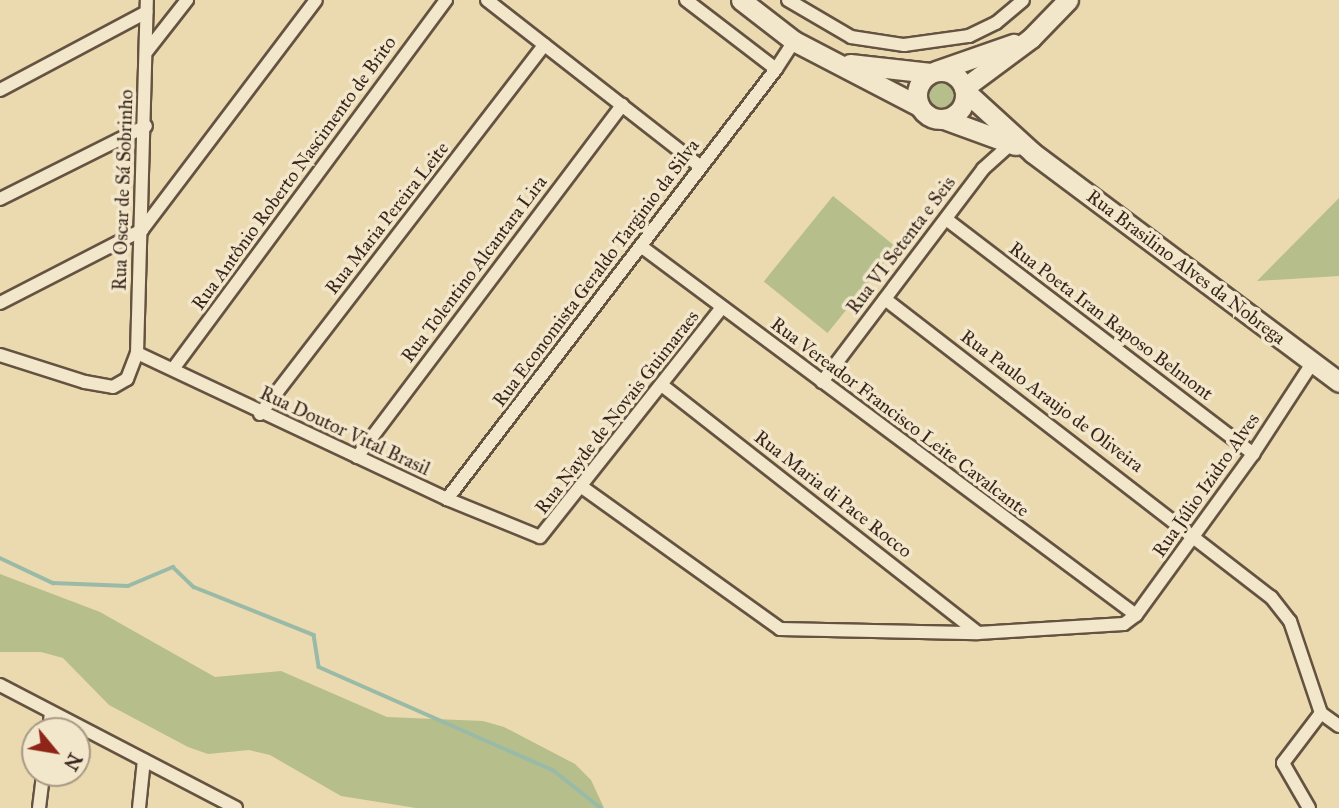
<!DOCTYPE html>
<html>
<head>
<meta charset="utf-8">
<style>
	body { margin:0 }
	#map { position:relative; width:1339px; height:808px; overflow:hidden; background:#ebd9af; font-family:"IM FELL Great Primer",serif }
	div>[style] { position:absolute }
	.green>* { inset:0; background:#b6bf8b; transform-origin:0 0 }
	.round { border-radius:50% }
	.stream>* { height:3.5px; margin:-1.75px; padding:0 1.75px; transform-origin:1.75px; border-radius:1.75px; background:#99baa7 }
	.roads { filter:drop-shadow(2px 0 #655342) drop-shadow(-2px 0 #655342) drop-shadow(0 2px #655342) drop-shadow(0 -2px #655342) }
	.street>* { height:12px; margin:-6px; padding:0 6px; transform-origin:6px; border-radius:6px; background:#f2e6cb }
	.secondary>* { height:19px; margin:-9.5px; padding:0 9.5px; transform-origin:9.5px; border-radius:9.5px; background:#f2e6cb }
	.secondary>.ring { margin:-9.5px; padding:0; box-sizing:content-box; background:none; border:19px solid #f2e6cb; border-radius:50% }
	span { translate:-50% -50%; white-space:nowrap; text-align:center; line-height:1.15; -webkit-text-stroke:7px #f2e6cb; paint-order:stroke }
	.street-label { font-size:19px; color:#38261d }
	.north { position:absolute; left:21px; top:717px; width:70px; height:70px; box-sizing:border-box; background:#f2e6cb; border:2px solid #a89985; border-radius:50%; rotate:120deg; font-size:19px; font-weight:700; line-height:28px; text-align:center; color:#38261d }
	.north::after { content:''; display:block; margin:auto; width:24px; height:32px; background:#8f2418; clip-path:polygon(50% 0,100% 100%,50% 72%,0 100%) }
</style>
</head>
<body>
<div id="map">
	<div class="green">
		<i class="round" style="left:926px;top:80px;width:30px;height:30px"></i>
		<i style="left:833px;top:196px;width:82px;height:110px;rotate:39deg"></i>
		<i style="clip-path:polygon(1339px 198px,1339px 276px,1257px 281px)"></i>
		<i style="clip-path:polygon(0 574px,100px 612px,215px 677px,281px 671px,387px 717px,483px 721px,504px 727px,575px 764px,591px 780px,604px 808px,416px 808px,341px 796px,270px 755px,249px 750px,208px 754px,188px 747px,109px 705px,63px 658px,41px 652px,0 652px)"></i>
	</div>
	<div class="stream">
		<i style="left:0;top:558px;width:59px;rotate:25.3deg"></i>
		<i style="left:53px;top:583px;width:75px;rotate:2.3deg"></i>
		<i style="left:128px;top:586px;width:49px;rotate:-22.9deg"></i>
		<i style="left:173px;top:567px;width:29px;rotate:44deg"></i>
		<i style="left:194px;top:587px;width:129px;rotate:21.8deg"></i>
		<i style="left:314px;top:635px;width:32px;rotate:81deg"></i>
		<i style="left:319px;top:667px;width:256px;rotate:23.8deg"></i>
		<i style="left:553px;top:770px;width:61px;rotate:38.4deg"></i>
	</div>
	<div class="roads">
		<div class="street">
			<i style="left:487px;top:0;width:271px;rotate:38deg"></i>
			<i style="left:686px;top:0;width:113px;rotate:37.5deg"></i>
			<i style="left:776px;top:69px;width:33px;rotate:-57deg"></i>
			<i style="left:788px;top:0;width:73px;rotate:30.4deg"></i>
			<i style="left:851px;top:37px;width:54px;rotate:8.6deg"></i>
			<i style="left:904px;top:45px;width:66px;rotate:-7.9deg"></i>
			<i style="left:969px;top:36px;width:30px;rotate:-26deg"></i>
			<i style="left:996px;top:23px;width:35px;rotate:-40deg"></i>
			<i style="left:147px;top:51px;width:65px;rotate:-51.9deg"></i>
			<i style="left:0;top:90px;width:166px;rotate:-28deg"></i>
			<i style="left:0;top:199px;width:163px;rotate:-26.6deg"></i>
			<i style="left:946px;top:219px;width:387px;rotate:37.4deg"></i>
			<i style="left:642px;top:247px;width:616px;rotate:36.68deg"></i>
			<i style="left:885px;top:299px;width:488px;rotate:37.7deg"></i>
			<i style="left:1271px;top:597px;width:31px;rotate:52deg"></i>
			<i style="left:1290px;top:621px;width:97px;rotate:71.4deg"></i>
			<i style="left:1321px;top:713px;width:22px;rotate:36deg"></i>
			<i style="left:0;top:303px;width:160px;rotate:-27.2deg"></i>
			<i style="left:142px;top:230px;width:288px;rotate:-52.9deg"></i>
			<i style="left:137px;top:353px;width:343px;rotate:25.2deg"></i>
			<i style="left:447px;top:499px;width:100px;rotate:22.2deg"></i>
			<i style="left:540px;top:537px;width:291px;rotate:-51.6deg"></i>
			<i style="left:0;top:355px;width:89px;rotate:17.6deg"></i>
			<i style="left:85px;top:382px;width:28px;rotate:10deg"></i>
			<i style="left:113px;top:387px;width:16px;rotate:-30deg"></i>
			<i style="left:127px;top:379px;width:28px;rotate:-69deg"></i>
			<i style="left:137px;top:353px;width:353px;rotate:-88.4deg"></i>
			<i style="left:173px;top:369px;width:459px;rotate:-53.5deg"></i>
			<i style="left:822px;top:382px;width:267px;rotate:-52.9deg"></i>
			<i style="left:983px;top:169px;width:40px;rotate:-42deg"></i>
			<i style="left:663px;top:386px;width:400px;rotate:38.1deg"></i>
			<i style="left:260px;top:414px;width:466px;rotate:-52.4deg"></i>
			<i style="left:357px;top:457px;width:441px;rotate:-53deg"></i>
			<i style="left:582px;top:487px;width:244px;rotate:35.6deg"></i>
			<i style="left:780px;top:629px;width:198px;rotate:1.2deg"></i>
			<i style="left:978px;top:633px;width:146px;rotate:-3.5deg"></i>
			<i style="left:1124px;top:624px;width:15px;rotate:-37deg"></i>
			<i style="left:1136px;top:615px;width:199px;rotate:-54deg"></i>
			<i style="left:1253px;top:454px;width:110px;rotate:-56.9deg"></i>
			<i style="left:447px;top:499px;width:541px;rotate:-52.58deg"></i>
			<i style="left:0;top:685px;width:266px;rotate:27.5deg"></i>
			<i style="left:49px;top:731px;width:18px;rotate:-84deg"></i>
			<i style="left:39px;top:808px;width:35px;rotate:-83deg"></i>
			<i style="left:139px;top:808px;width:48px;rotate:-84.1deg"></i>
			<i style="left:1309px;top:808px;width:52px;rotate:-120deg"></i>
			<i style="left:1283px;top:763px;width:63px;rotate:-52.8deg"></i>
		</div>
		<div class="secondary">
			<i style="left:741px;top:0;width:67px;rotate:37.7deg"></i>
			<i style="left:794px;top:41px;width:141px;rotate:27.5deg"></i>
			<i style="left:850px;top:64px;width:81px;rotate:6.4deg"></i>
			<i class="ring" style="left:917px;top:71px;width:29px;height:29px"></i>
			<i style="left:936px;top:71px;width:82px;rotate:-19.3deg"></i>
			<i style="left:964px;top:88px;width:84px;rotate:-36.7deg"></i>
			<i style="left:1031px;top:38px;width:53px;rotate:-45.8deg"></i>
			<i style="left:965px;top:91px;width:92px;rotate:42.4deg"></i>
			<i style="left:1033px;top:153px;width:382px;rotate:36.8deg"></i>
			<i style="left:944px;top:119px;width:76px;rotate:20.1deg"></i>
		</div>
	</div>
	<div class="street-label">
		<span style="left:294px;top:173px;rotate:-54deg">Rua Antônio Roberto Nascimento de Brito</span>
		<span style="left:123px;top:190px;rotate:-88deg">Rua Oscar de Sá Sobrinho</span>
		<span style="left:387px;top:218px;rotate:-52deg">Rua Maria Pereira Leite</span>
		<span style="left:901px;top:245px;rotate:-53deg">Rua VI Setenta e Seis</span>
		<span style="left:1186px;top:267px;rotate:37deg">Rua Brasilino Alves da Nobrega</span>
		<span style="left:474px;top:269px;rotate:-53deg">Rua Tolentino Alcantara Lira</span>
		<span style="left:596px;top:273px;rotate:-53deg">Rua Economista Geraldo Targinio da Silva</span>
		<span style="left:1111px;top:321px;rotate:37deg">Rua Poeta Iran Raposo Belmont</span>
		<span style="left:1052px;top:401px;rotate:37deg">Rua Paulo Araujo de Oliveira</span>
		<span style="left:617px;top:412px;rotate:-52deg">Rua Nayde de Novais Guimaraes</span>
		<span style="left:900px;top:417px;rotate:37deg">Rua Vereador Francisco Leite Cavalcante</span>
		<span style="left:345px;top:431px;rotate:25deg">Rua Doutor Vital Brasil</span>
		<span style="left:1206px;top:485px;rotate:-55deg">Rua Júlio Izidro Alves</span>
		<span style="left:833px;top:494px;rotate:38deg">Rua Maria di Pace Rocco</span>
	</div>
	<div class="north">N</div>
</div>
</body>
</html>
